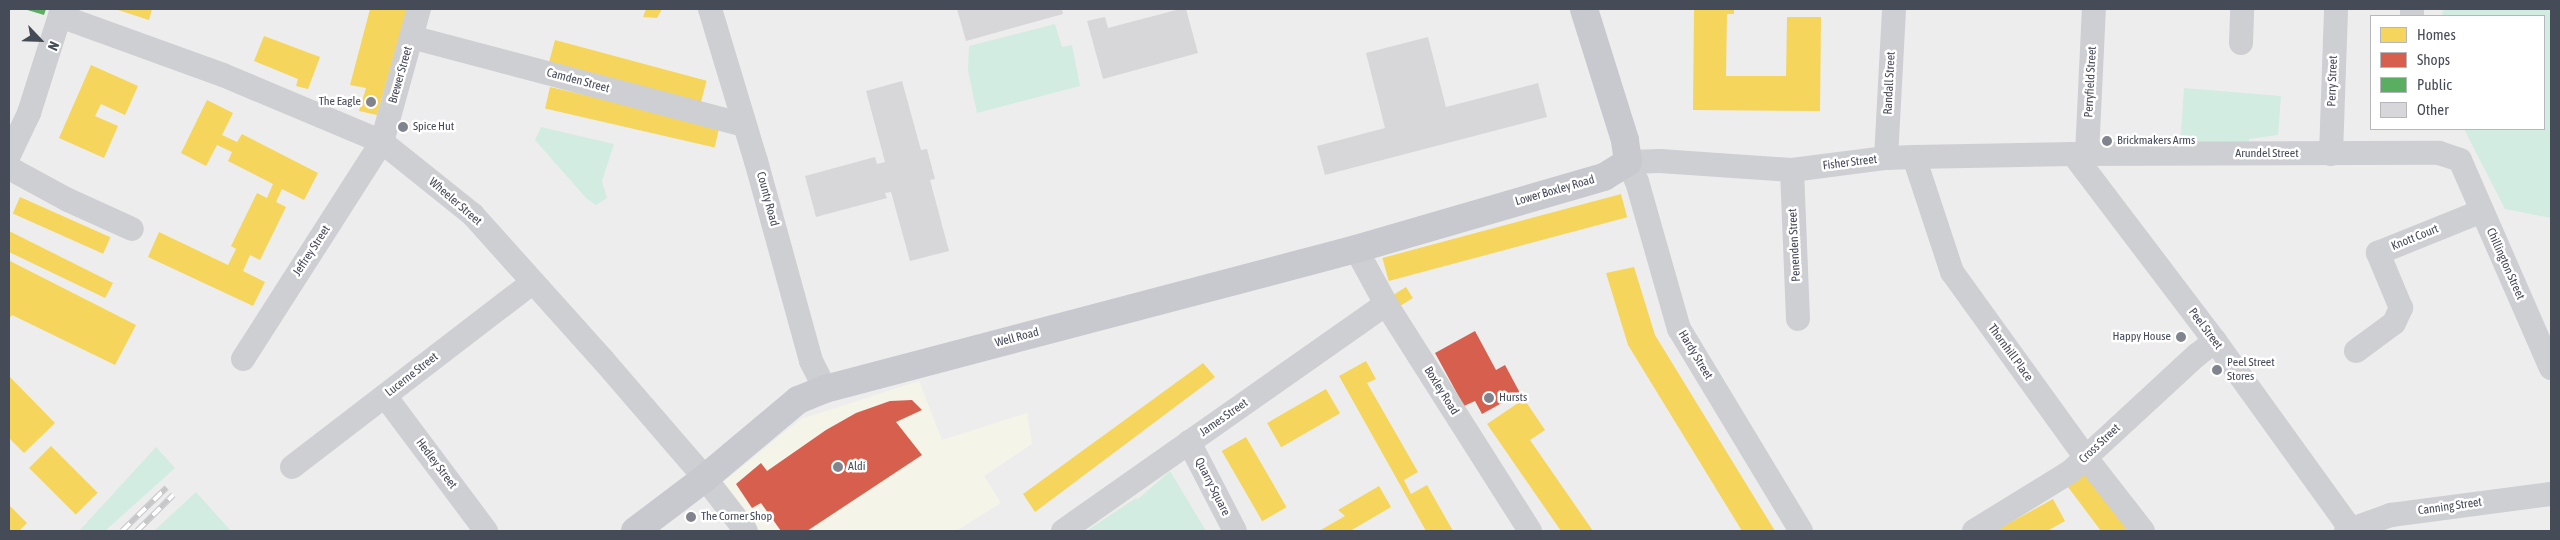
<!DOCTYPE html>
<html>
<head>
<meta charset="utf-8">
<style>
	body { margin:0 }
	#map { position:relative; width:2560px; height:540px; overflow:hidden; background:#eeeded; font-family:"Asap Condensed",sans-serif }
	div>[style] { position:absolute }
	.commercial>* { inset:0; background:#f5f4e9 }
	.green>* { inset:0; background:#d2ece1 }
	.homes>* { inset:0; background:#f6d55c; transform-origin:0 0 }
	.shops>* { inset:0; background:#d6604d }
	.public>* { inset:0; background:#5aae61 }
	.building>* { inset:0; background:#d7d6d9 }
	.minor>* { height:24px; margin:-12px; padding:0 12px; transform-origin:12px; border-radius:12px; background:#cecfd3 }
	.major>* { height:28px; margin:-14px; padding:0 14px; transform-origin:14px; border-radius:14px; background:#c8c9ce }
	.rail>* { height:5.5px; margin-top:-2.75px; transform-origin:0; background:repeating-linear-gradient(90deg,#fff 0 11px,#c6c7c9 0 22px); box-sizing:border-box; border-block:1px solid #c6c7c9 }
	.dots>* { width:14px; height:14px; translate:-50% -50%; box-sizing:border-box; border:2px solid #fff; border-radius:50% }
	span { translate:-50% -50%; white-space:nowrap; text-align:center; line-height:1.15; -webkit-text-stroke:5px #fff; paint-order:stroke }
	.street-label { font-size:12px; color:#464b58 }
	.poi-label { font-size:12px; color:#464b58 }
	.right { translate:-100% -50%; text-align:right }
	.left { translate:0 -50%; text-align:left }
	.frame { position:absolute; inset:0; border:10px solid #464b58; pointer-events:none }
	.legend { position:absolute; left:2370px; top:15px; width:175px; height:115px; box-sizing:border-box; background:#fff; border:1px solid #b5b7bc; margin:0; padding:6px 9px; list-style:none; font-size:15px; color:#464b58 }
	.legend li { display:flex; align-items:center; gap:10px; height:25px }
	.legend b { width:25px; border:1px solid #b5b7bc }
	.north { position:absolute; left:15px; top:15px; width:50px; height:50px; -webkit-text-stroke:4px #fff; paint-order:stroke; rotate:114deg; font-size:14px; font-weight:700; line-height:20px; text-align:center; color:#464b58 }
	.north::after { content:''; display:block; margin:auto; width:18px; height:22px; background:#464b58; clip-path:polygon(50% 0,100% 100%,50% 72%,0 100%) }
</style>
</head>
<body>
<div id="map">
	<div class="commercial">
		<i style="clip-path:polygon(919px 381px,942px 440px,1027px 413px,1032px 444px,984px 476px,1001px 503px,956px 531px,755px 531px,722px 483px,801px 419px)"></i>
	</div>
	<div class="green">
		<i style="clip-path:polygon(2443px 9px,2551px 9px,2551px 218px,2505px 209px,2464px 129px,2544px 129px,2544px 16px,2442px 16px)"></i>
		<i style="clip-path:polygon(1055px 24px,1062px 47px,1072px 45px,1080px 86px,977px 113px,968px 71px,969px 46px)"></i>
		<i style="clip-path:polygon(2184px 88px,2281px 96px,2278px 135px,2249px 139px,2249px 145px,2180px 147px)"></i>
		<i style="clip-path:polygon(541px 127px,614px 144px,602px 181px,607px 198px,596px 205px,586px 198px,535px 140px)"></i>
		<i style="clip-path:polygon(156px 447px,175px 468px,105px 531px,79px 531px)"></i>
		<i style="clip-path:polygon(1170px 471px,1206px 531px,1086px 531px,1136px 498px,1138px 499px)"></i>
		<i style="clip-path:polygon(196px 492px,231px 531px,154px 531px)"></i>
	</div>
	<div class="homes">
		<i style="clip-path:polygon(115px 9px,152px 9px,149px 20px)"></i>
		<i style="clip-path:polygon(370px 9px,407px 9px,377px 115px,359px 111px,366px 88px,350px 85px)"></i>
		<i style="clip-path:polygon(646px 9px,662px 9px,657px 18px,643px 17px)"></i>
		<i style="clip-path:polygon(1694px 9px,1734px 9px,1734px 14px,1727px 14px,1726px 76px,1786px 76px,1787px 17px,1821px 17px,1820px 111px,1693px 110px)"></i>
		<i style="clip-path:polygon(264px 36px,320px 57px,308px 89px,296px 86px,298px 79px,254px 61px)"></i>
		<i style="left:555px;top:40px;width:157px;height:24px;rotate:15deg"></i>
		<i style="clip-path:polygon(91px 65px,138px 86px,125px 115px,101px 104px,95px 116px,118px 126px,104px 158px,59px 138px)"></i>
		<i style="left:550px;top:87px;width:174px;height:22px;rotate:13deg"></i>
		<i style="clip-path:polygon(207px 100px,233px 113px,222px 135px,237px 142px,242px 134px,318px 173px,304px 200px,282px 189px,276px 202px,286px 207px,260px 260px,250px 255px,243px 271px,265px 282px,253px 306px,148px 257px,159px 232px,228px 265px,236px 249px,231px 246px,257px 193px,267px 198px,273px 184px,228px 161px,232px 152px,217px 145px,206px 166px,181px 153px)"></i>
		<i style="left:1621px;top:194px;width:24px;height:247px;rotate:75deg"></i>
		<i style="left:20px;top:197px;width:99px;height:18px;rotate:24deg"></i>
		<i style="clip-path:polygon(9px 231px,113px 283px,105px 298px,9px 252px)"></i>
		<i style="clip-path:polygon(10px 261px,136px 325px,115px 365px,12px 315px,9px 319px)"></i>
		<i style="clip-path:polygon(1634px 267px,1655px 335px,1775px 531px,1742px 531px,1628px 345px,1606px 273px)"></i>
		<i style="left:1406px;top:287px;width:13px;height:16px;rotate:58deg"></i>
		<i style="clip-path:polygon(1366px 361px,1376px 379px,1367px 383px,1418px 472px,1404px 480px,1411px 494px,1427px 485px,1453px 531px,1426px 531px,1339px 376px)"></i>
		<i style="clip-path:polygon(1203px 363px,1215px 377px,1035px 512px,1023px 494px)"></i>
		<i style="clip-path:polygon(9px 376px,55px 423px,24px 453px,9px 438px)"></i>
		<i style="left:1326px;top:389px;width:28px;height:68px;rotate:60deg"></i>
		<i style="clip-path:polygon(1524px 399px,1545px 430px,1530px 440px,1593px 531px,1561px 531px,1487px 424px)"></i>
		<i style="left:1246px;top:437px;width:81px;height:28px;rotate:60deg"></i>
		<i style="left:51px;top:446px;width:66px;height:31px;rotate:45deg"></i>
		<i style="clip-path:polygon(2087px 472px,2131px 531px,2101px 531px,2068px 487px)"></i>
		<i style="clip-path:polygon(1379px 486px,1391px 507px,1350px 531px,1319px 531px,1345px 516px,1338px 510px)"></i>
		<i style="clip-path:polygon(2053px 499px,2065px 521px,2047px 531px,1995px 531px)"></i>
		<i style="clip-path:polygon(9px 505px,27px 523px,19px 531px,9px 531px)"></i>
	</div>
	<div class="shops">
		<i style="clip-path:polygon(1475px 331px,1496px 370px,1505px 365px,1520px 393px,1482px 414px,1475px 401px,1464px 406px,1435px 353px)"></i>
		<i style="clip-path:polygon(912px 400px,922px 410px,896px 422px,922px 455px,807px 531px,781px 531px,761px 503px,752px 508px,736px 484px,761px 463px,767px 471px,826px 430px,856px 413px,890px 401px)"></i>
	</div>
	<div class="public">
		<i style="clip-path:polygon(24px 9px,46px 9px,44px 15px)"></i>
	</div>
	<div class="building">
		<i style="clip-path:polygon(957px 9px,1062px 9px,1063px 14px,966px 41px)"></i>
		<i style="clip-path:polygon(1180px 9px,1186px 9px,1198px 53px,1103px 79px,1087px 21px,1105px 17px,1108px 28px)"></i>
		<i style="clip-path:polygon(1428px 37px,1446px 107px,1538px 83px,1547px 117px,1325px 175px,1317px 146px,1385px 128px,1366px 53px)"></i>
		<i style="clip-path:polygon(902px 81px,921px 150px,927px 149px,935px 179px,930px 180px,949px 251px,910px 261px,891px 192px,885px 193px,887px 198px,816px 217px,805px 176px,875px 157px,877px 164px,885px 162px,866px 91px)"></i>
	</div>
	<div class="minor">
		<i style="left:710px;top:9px;width:159px;rotate:73.2deg"></i>
		<i style="left:756px;top:161px;width:207px;rotate:74.6deg"></i>
		<i style="left:811px;top:361px;width:31px;rotate:63deg"></i>
		<i style="left:60px;top:16px;width:173px;rotate:19.9deg"></i>
		<i style="left:223px;top:75px;width:173px;rotate:22.8deg"></i>
		<i style="left:382px;top:142px;width:117px;rotate:38.7deg"></i>
		<i style="left:473px;top:215px;width:196px;rotate:48.1deg"></i>
		<i style="left:604px;top:361px;width:155px;rotate:49.2deg"></i>
		<i style="left:705px;top:478px;width:67px;rotate:52.3deg"></i>
		<i style="left:2412px;top:16px;width:7px;rotate:-90deg"></i>
		<i style="left:411px;top:37px;width:344px;rotate:14.8deg"></i>
		<i style="left:2241px;top:43px;width:34px;rotate:-88deg"></i>
		<i style="left:2073px;top:154px;width:235px;rotate:52.8deg"></i>
		<i style="left:2215px;top:341px;width:234px;rotate:54.2deg"></i>
		<i style="left:2331px;top:154px;width:145px;rotate:-88deg"></i>
		<i style="left:9px;top:155px;width:47px;rotate:-64.5deg"></i>
		<i style="left:29px;top:113px;width:109px;rotate:-72.4deg"></i>
		<i style="left:2087px;top:155px;width:146px;rotate:-87.3deg"></i>
		<i style="left:1914px;top:157px;width:121px;rotate:71.7deg"></i>
		<i style="left:1952px;top:272px;width:229px;rotate:54.2deg"></i>
		<i style="left:2086px;top:458px;width:93px;rotate:52deg"></i>
		<i style="left:1886px;top:158px;width:149px;rotate:-86.9deg"></i>
		<i style="left:9px;top:168px;width:67px;rotate:28.5deg"></i>
		<i style="left:68px;top:200px;width:70px;rotate:24.4deg"></i>
		<i style="left:1792px;top:170px;width:149px;rotate:87.7deg"></i>
		<i style="left:1356px;top:249px;width:63px;rotate:61.4deg"></i>
		<i style="left:1386px;top:304px;width:269px;rotate:57.6deg"></i>
		<i style="left:2356px;top:351px;width:47px;rotate:-36.4deg"></i>
		<i style="left:2394px;top:323px;width:17px;rotate:-65deg"></i>
		<i style="left:2401px;top:308px;width:60px;rotate:-112.7deg"></i>
		<i style="left:2378px;top:253px;width:112px;rotate:-22deg"></i>
		<i style="left:243px;top:359px;width:258px;rotate:-57.4deg"></i>
		<i style="left:382px;top:142px;width:138px;rotate:-74.5deg"></i>
		<i style="left:385px;top:396px;width:169px;rotate:53.2deg"></i>
		<i style="left:1189px;top:442px;width:100px;rotate:62.7deg"></i>
		<i style="left:292px;top:467px;width:302px;rotate:-37.5deg"></i>
		<i style="left:1063px;top:531px;width:395px;rotate:-35.1deg"></i>
		<i style="left:1801px;top:531px;width:236px;rotate:-121.1deg"></i>
		<i style="left:1679px;top:329px;width:153px;rotate:-105.9deg"></i>
		<i style="left:1637px;top:182px;width:22px;rotate:-114deg"></i>
		<i style="left:1628px;top:162px;width:32px;rotate:-2deg"></i>
		<i style="left:1660px;top:161px;width:132px;rotate:3.9deg"></i>
		<i style="left:1792px;top:170px;width:95px;rotate:-7.3deg"></i>
		<i style="left:1886px;top:158px;width:28px;rotate:-2deg"></i>
		<i style="left:1914px;top:157px;width:159px;rotate:-1.1deg"></i>
		<i style="left:2073px;top:154px;width:366px;rotate:-0.2deg"></i>
		<i style="left:2439px;top:153px;width:22px;rotate:18deg"></i>
		<i style="left:2460px;top:160px;width:227px;rotate:66.4deg"></i>
		<i style="left:1974px;top:531px;width:113px;rotate:-31.6deg"></i>
		<i style="left:2070px;top:472px;width:173px;rotate:-42.7deg"></i>
		<i style="left:2197px;top:355px;width:23px;rotate:-38deg"></i>
		<i style="left:2346px;top:531px;width:48px;rotate:-19.6deg"></i>
		<i style="left:2391px;top:515px;width:161px;rotate:-7.5deg"></i>
	</div>
	<div class="major">
		<i style="left:635px;top:531px;width:88px;rotate:-37.1deg"></i>
		<i style="left:705px;top:478px;width:121px;rotate:-40deg"></i>
		<i style="left:798px;top:400px;width:29px;rotate:-22deg"></i>
		<i style="left:825px;top:389px;width:549px;rotate:-14.77deg"></i>
		<i style="left:1356px;top:249px;width:258px;rotate:-16.2deg"></i>
		<i style="left:1604px;top:177px;width:28px;rotate:-32deg"></i>
		<i style="left:1628px;top:162px;width:22px;rotate:-98deg"></i>
		<i style="left:1625px;top:140px;width:137px;rotate:-107.4deg"></i>
	</div>
	<div class="rail">
		<i style="left:122px;top:531px;width:62px;rotate:-44.3deg"></i>
		<i style="left:137px;top:531px;width:51px;rotate:-45deg"></i>
	</div>
	<div class="dots">
		<i style="left:371px;top:102px;background:#81848c"></i>
		<i style="left:403px;top:127px;background:#81848c"></i>
		<i style="left:2107px;top:141px;background:#81848c"></i>
		<i style="left:2181px;top:337px;background:#81848c"></i>
		<i style="left:2217px;top:370px;background:#81848c"></i>
		<i style="left:1489px;top:398px;background:#81848c"></i>
		<i style="left:838px;top:467px;background:#81848c"></i>
		<i style="left:691px;top:517px;background:#81848c"></i>
	</div>
	<div class="street-label">
		<span style="left:401px;top:75px;rotate:-74deg">Brewer Street</span>
		<span style="left:578px;top:81px;rotate:15deg">Camden Street</span>
		<span style="left:2333px;top:81px;rotate:-88deg">Perry Street</span>
		<span style="left:2091px;top:82px;rotate:-87deg">Perryfield Street</span>
		<span style="left:1890px;top:83px;rotate:-87deg">Randall Street</span>
		<span style="left:2267px;top:154px">Arundel Street</span>
		<span style="left:1850px;top:163px;rotate:-7deg">Fisher Street</span>
		<span style="left:1555px;top:191px;rotate:-16deg">Lower Boxley Road</span>
		<span style="left:767px;top:199px;rotate:75deg">County Road</span>
		<span style="left:455px;top:202px;rotate:41deg">Wheeler Street</span>
		<span style="left:2415px;top:238px;rotate:-22deg">Knott Court</span>
		<span style="left:1795px;top:245px;rotate:-93deg">Penenden Street</span>
		<span style="left:312px;top:251px;rotate:-57deg">Jeffrey Street</span>
		<span style="left:2505px;top:264px;rotate:66deg">Chillington Street</span>
		<span style="left:2205px;top:329px;rotate:53deg">Peel Street</span>
		<span style="left:1017px;top:338px;rotate:-15deg">Well Road</span>
		<span style="left:2010px;top:353px;rotate:54deg">Thornhill Place</span>
		<span style="left:1695px;top:355px;rotate:59deg">Hardy Street</span>
		<span style="left:412px;top:375px;rotate:-38deg">Lucerne Street</span>
		<span style="left:1441px;top:391px;rotate:58deg">Boxley Road</span>
		<span style="left:1224px;top:418px;rotate:-35deg">James Street</span>
		<span style="left:2100px;top:444px;rotate:-43deg">Cross Street</span>
		<span style="left:436px;top:464px;rotate:53deg">Hedley Street</span>
		<span style="left:1212px;top:487px;rotate:63deg">Quarry Square</span>
		<span style="left:2450px;top:507px;rotate:-8deg">Canning Street</span>
	</div>
	<div class="poi-label">
		<span class="right" style="left:361px;top:102px">The Eagle</span>
		<span class="left" style="left:413px;top:127px">Spice Hut</span>
		<span class="left" style="left:2117px;top:141px">Brickmakers Arms</span>
		<span class="right" style="left:2171px;top:337px">Happy House</span>
		<span class="left" style="left:2227px;top:370px">Peel Street<br>Stores</span>
		<span class="left" style="left:1499px;top:398px">Hursts</span>
		<span class="left" style="left:848px;top:467px">Aldi</span>
		<span class="left" style="left:701px;top:517px">The Corner Shop</span>
	</div>
	<div class="frame"></div>
	<ul class="legend">
	<li><b style="height:14px;background:#f6d55c"></b>Homes</li>
	<li><b style="height:14px;background:#d6604d"></b>Shops</li>
	<li><b style="height:14px;background:#5aae61"></b>Public</li>
	<li><b style="height:14px;background:#d7d6d9"></b>Other</li>
	</ul>
	<div class="north">N</div>
</div>
</body>
</html>
